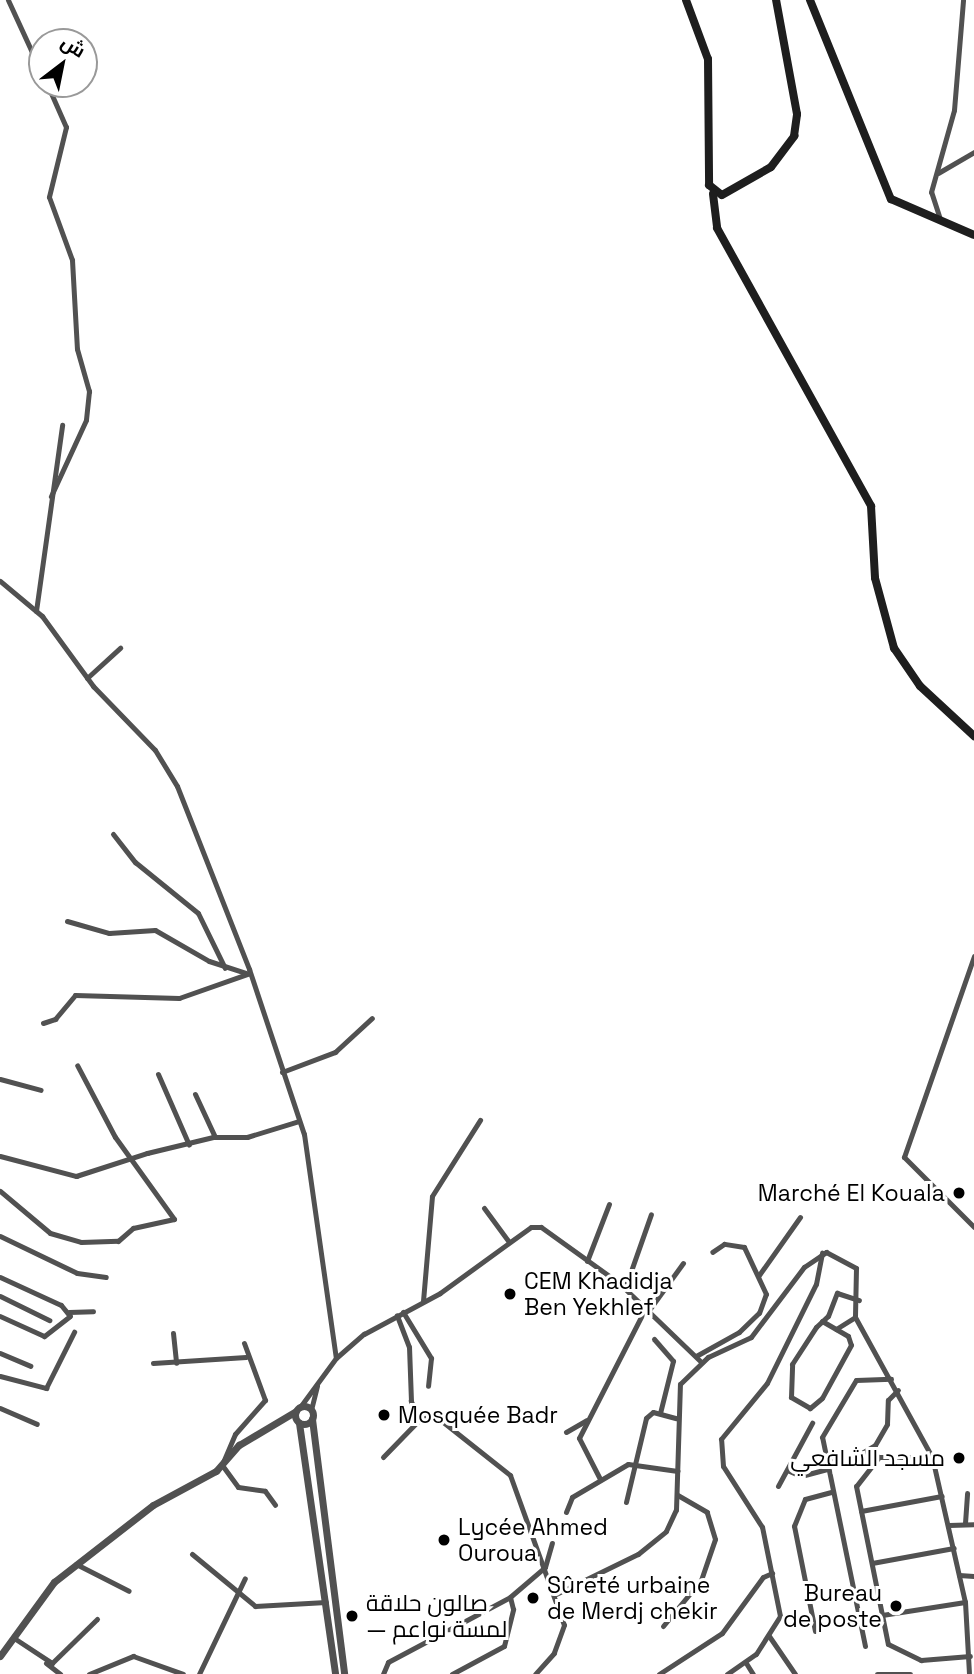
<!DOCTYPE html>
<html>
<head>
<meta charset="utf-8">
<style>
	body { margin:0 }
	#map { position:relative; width:974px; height:1674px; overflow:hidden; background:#fff; font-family:"Space Grotesk",Cairo,sans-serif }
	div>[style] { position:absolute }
	.minor>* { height:5px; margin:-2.5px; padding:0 2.5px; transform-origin:2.5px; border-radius:2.5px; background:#515151 }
	.tertiary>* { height:7px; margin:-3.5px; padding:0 3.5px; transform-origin:3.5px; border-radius:3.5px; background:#515151 }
	.tertiary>.ring { margin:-3.5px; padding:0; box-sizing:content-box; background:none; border:7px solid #515151; border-radius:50% }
	.secondary>* { height:8px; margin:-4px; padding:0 4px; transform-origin:4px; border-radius:4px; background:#1e1e1e }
	.dots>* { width:19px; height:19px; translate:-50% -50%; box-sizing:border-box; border:4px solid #fff; border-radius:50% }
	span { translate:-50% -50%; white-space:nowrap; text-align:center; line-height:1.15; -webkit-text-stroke:6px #fff; paint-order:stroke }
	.poi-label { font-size:23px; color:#000 }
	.right { translate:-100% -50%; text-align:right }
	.left { translate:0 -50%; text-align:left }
	.north { position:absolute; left:28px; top:28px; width:70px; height:70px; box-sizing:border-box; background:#fff; border:2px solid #999; border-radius:50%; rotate:32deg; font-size:19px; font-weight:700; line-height:28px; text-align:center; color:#000 }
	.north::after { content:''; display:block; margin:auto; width:24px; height:32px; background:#000; clip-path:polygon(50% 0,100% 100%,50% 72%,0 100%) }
</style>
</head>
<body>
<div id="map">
	<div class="minor">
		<i style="left:8px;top:0;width:81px;rotate:65.3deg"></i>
		<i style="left:47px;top:84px;width:47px;rotate:66.2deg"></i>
		<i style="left:66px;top:127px;width:72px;rotate:103.7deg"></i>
		<i style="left:49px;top:197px;width:67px;rotate:69.9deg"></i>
		<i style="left:72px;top:260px;width:89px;rotate:86.8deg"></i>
		<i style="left:77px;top:349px;width:44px;rotate:74.1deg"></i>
		<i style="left:89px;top:391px;width:29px;rotate:96deg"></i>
		<i style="left:86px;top:420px;width:84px;rotate:114.7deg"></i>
		<i style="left:938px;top:173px;width:42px;rotate:-30.3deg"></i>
		<i style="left:940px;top:219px;width:28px;rotate:-108deg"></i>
		<i style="left:931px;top:192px;width:85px;rotate:-74.3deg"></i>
		<i style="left:954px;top:110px;width:110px;rotate:-85.3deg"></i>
		<i style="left:0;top:581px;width:55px;rotate:39.8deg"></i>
		<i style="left:42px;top:616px;width:87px;rotate:53.9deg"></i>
		<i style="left:93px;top:686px;width:89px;rotate:45.9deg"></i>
		<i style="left:155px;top:750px;width:42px;rotate:58.6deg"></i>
		<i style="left:177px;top:786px;width:197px;rotate:68.5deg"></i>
		<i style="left:249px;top:969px;width:174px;rotate:71.6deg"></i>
		<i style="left:304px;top:1134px;width:226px;rotate:81.9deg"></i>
		<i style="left:36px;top:611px;width:188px;rotate:-82deg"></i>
		<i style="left:87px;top:678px;width:45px;rotate:-42.3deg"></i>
		<i style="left:113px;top:834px;width:36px;rotate:52deg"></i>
		<i style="left:135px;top:862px;width:81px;rotate:39deg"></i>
		<i style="left:198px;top:913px;width:61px;rotate:63.9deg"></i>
		<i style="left:67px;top:921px;width:44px;rotate:15.9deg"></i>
		<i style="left:109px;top:933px;width:46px;rotate:-3.7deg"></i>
		<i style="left:155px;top:930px;width:62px;rotate:29.9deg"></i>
		<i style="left:209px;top:961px;width:40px;rotate:18deg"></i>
		<i style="left:974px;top:956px;width:213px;rotate:109.2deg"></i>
		<i style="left:904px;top:1157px;width:99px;rotate:45deg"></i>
		<i style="left:43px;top:1023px;width:13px;rotate:-18deg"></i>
		<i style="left:55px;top:1019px;width:31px;rotate:-50deg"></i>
		<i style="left:75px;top:995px;width:104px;rotate:1.7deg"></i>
		<i style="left:179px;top:998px;width:75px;rotate:-19.4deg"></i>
		<i style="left:282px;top:1072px;width:57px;rotate:-20.7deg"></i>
		<i style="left:335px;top:1052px;width:50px;rotate:-42.6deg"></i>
		<i style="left:158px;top:1074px;width:77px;rotate:66.4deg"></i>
		<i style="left:0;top:1079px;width:42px;rotate:15deg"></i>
		<i style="left:195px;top:1094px;width:47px;rotate:65.1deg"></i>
		<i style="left:0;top:1156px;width:79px;rotate:14.7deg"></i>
		<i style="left:76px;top:1176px;width:75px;rotate:-17.9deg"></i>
		<i style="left:147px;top:1153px;width:68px;rotate:-13.6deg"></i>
		<i style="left:213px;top:1137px;width:34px"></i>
		<i style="left:247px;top:1137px;width:54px;rotate:-17.1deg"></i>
		<i style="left:0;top:1191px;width:65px;rotate:40deg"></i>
		<i style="left:50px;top:1233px;width:32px;rotate:16deg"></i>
		<i style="left:81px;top:1242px;width:37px;rotate:-2deg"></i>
		<i style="left:118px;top:1241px;width:20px;rotate:-41deg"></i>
		<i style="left:133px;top:1228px;width:42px;rotate:-12.4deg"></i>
		<i style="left:174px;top:1219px;width:101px;rotate:-125.7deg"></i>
		<i style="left:115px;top:1137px;width:81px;rotate:-117.8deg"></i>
		<i style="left:484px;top:1208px;width:42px;rotate:53.7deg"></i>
		<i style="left:0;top:1236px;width:85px;rotate:25.7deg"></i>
		<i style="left:77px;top:1273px;width:29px;rotate:8deg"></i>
		<i style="left:587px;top:1261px;width:61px;rotate:-68.9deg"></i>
		<i style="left:759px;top:1275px;width:71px;rotate:-54.7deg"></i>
		<i style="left:0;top:1277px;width:67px;rotate:24.7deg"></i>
		<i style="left:61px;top:1305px;width:14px;rotate:51deg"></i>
		<i style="left:70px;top:1316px;width:33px;rotate:142deg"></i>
		<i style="left:44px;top:1336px;width:48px;rotate:-155.6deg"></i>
		<i style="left:625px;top:1288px;width:78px;rotate:-70.6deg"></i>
		<i style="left:0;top:1296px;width:55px;rotate:26.1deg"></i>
		<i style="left:423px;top:1301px;width:105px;rotate:-85.1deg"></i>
		<i style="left:432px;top:1196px;width:90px;rotate:-57.7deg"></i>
		<i style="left:649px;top:1310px;width:58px;rotate:-54.1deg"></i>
		<i style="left:69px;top:1312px;width:24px;rotate:-2deg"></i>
		<i style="left:403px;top:1312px;width:54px;rotate:58.7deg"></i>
		<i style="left:431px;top:1358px;width:28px;rotate:96deg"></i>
		<i style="left:822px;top:1321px;width:30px;rotate:30deg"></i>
		<i style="left:848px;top:1336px;width:9px;rotate:72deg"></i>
		<i style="left:851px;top:1345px;width:60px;rotate:118.7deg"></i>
		<i style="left:822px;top:1398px;width:16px;rotate:140deg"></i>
		<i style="left:810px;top:1408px;width:22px;rotate:-150deg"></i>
		<i style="left:791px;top:1397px;width:33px;rotate:-88deg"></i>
		<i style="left:792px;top:1364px;width:44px;rotate:-57deg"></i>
		<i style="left:816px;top:1327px;width:16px;rotate:-43deg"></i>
		<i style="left:828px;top:1316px;width:25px;rotate:-69deg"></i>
		<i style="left:837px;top:1293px;width:23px;rotate:18deg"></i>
		<i style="left:836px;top:1329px;width:22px;rotate:-32deg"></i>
		<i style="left:173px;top:1333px;width:30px;rotate:84deg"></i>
		<i style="left:654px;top:1339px;width:29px;rotate:49deg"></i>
		<i style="left:673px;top:1361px;width:54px;rotate:104deg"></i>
		<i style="left:244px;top:1343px;width:61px;rotate:69.8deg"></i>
		<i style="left:265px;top:1400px;width:45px;rotate:131.4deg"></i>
		<i style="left:235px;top:1434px;width:34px;rotate:113deg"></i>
		<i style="left:222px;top:1465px;width:27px;rotate:54deg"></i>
		<i style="left:238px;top:1487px;width:27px;rotate:8deg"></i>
		<i style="left:265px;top:1491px;width:17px;rotate:54deg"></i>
		<i style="left:0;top:1353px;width:33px;rotate:23deg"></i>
		<i style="left:696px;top:1356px;width:49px;rotate:-29.2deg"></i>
		<i style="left:739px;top:1332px;width:28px;rotate:-44deg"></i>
		<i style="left:759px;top:1313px;width:20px;rotate:-70deg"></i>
		<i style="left:766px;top:1294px;width:52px;rotate:-115.1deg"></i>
		<i style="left:744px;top:1247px;width:20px;rotate:-171deg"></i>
		<i style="left:724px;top:1244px;width:14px;rotate:146deg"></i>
		<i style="left:153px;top:1363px;width:93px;rotate:-3.7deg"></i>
		<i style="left:0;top:1376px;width:48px;rotate:14.6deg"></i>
		<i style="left:46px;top:1388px;width:63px;rotate:-63.4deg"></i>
		<i style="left:300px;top:1407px;width:61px;rotate:-53.7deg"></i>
		<i style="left:336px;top:1358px;width:37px;rotate:-41deg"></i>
		<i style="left:364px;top:1334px;width:86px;rotate:-28.3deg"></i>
		<i style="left:440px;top:1293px;width:112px;rotate:-36deg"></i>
		<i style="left:531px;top:1227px;width:10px"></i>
		<i style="left:541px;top:1227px;width:96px;rotate:35.7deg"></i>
		<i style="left:619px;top:1283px;width:114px;rotate:43.9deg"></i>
		<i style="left:0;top:1408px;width:40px;rotate:23.4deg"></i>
		<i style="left:311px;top:1410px;width:25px;rotate:-76deg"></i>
		<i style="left:416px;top:1415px;width:22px;rotate:8deg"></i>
		<i style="left:438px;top:1418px;width:92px;rotate:38.4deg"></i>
		<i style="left:510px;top:1475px;width:159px;rotate:70.2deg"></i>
		<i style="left:564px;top:1625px;width:30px;rotate:110deg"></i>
		<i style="left:554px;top:1653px;width:28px;rotate:132deg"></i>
		<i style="left:566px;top:1432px;width:24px;rotate:-30deg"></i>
		<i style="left:383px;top:1457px;width:52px;rotate:-45.8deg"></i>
		<i style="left:419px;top:1420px;width:21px;rotate:-113deg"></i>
		<i style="left:411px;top:1401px;width:54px;rotate:-92.1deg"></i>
		<i style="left:409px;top:1347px;width:34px;rotate:-111deg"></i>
		<i style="left:932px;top:1457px;width:53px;rotate:180deg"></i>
		<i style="left:879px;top:1457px;width:37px;rotate:128deg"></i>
		<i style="left:856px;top:1486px;width:161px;rotate:78.6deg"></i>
		<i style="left:888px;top:1644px;width:37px;rotate:26deg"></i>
		<i style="left:921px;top:1660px;width:49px;rotate:-4.7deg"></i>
		<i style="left:826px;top:1461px;width:24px;rotate:-2deg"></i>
		<i style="left:850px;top:1460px;width:29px;rotate:-31deg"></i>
		<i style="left:875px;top:1445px;width:24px;rotate:-60deg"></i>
		<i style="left:887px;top:1424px;width:24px;rotate:-88deg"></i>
		<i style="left:888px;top:1400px;width:14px;rotate:-45deg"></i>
		<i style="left:787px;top:1470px;width:15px;rotate:23deg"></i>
		<i style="left:801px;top:1476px;width:27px;rotate:-15deg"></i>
		<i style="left:600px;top:1479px;width:46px;rotate:-117.1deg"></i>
		<i style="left:579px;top:1438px;width:147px;rotate:-62.9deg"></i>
		<i style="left:778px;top:1486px;width:72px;rotate:-61.6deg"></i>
		<i style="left:626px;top:1502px;width:86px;rotate:-76.6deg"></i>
		<i style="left:646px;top:1418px;width:9px;rotate:-41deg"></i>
		<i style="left:653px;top:1412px;width:24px;rotate:15deg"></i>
		<i style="left:861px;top:1511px;width:82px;rotate:-10.5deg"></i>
		<i style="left:566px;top:1512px;width:16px;rotate:-68deg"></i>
		<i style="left:572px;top:1497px;width:65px;rotate:-30.5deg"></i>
		<i style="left:628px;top:1464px;width:50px;rotate:8deg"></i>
		<i style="left:965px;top:1523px;width:30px;rotate:-86deg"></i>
		<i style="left:949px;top:1525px;width:25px;rotate:-2deg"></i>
		<i style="left:192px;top:1554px;width:82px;rotate:39.5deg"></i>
		<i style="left:255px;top:1606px;width:71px;rotate:-3.2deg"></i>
		<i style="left:872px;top:1563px;width:83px;rotate:-10.4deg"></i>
		<i style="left:76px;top:1564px;width:59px;rotate:27deg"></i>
		<i style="left:959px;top:1575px;width:15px;rotate:4deg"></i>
		<i style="left:556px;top:1594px;width:91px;rotate:-26deg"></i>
		<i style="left:638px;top:1554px;width:36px;rotate:-39deg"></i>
		<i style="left:666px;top:1531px;width:23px;rotate:-65deg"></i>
		<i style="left:676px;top:1510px;width:126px;rotate:-88.2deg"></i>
		<i style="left:680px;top:1384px;width:39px;rotate:-44deg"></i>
		<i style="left:708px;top:1357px;width:47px;rotate:-24.9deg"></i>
		<i style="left:751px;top:1337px;width:88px;rotate:-52.9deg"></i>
		<i style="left:804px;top:1267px;width:27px;rotate:-34deg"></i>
		<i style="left:826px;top:1252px;width:34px;rotate:28deg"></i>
		<i style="left:856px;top:1268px;width:49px;rotate:91.2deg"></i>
		<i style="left:855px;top:1317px;width:160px;rotate:61.2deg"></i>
		<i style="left:932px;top:1457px;width:149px;rotate:77.2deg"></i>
		<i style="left:965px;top:1602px;width:72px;rotate:86.8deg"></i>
		<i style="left:882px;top:1615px;width:84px;rotate:-8.9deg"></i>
		<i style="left:663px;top:1626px;width:60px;rotate:-50.4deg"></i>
		<i style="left:701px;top:1580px;width:43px;rotate:-71.1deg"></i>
		<i style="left:715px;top:1539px;width:28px;rotate:-107deg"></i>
		<i style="left:707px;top:1512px;width:34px;rotate:-150deg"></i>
		<i style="left:815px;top:1631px;width:107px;rotate:-101.3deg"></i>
		<i style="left:794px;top:1526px;width:29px;rotate:-68deg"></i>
		<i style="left:805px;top:1499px;width:28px;rotate:-15deg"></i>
		<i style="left:769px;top:1636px;width:46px;rotate:55.6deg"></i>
		<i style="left:17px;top:1640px;width:42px;rotate:33.3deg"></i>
		<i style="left:52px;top:1663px;width:63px;rotate:-44.4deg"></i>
		<i style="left:865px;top:1646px;width:213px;rotate:-101.6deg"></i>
		<i style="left:822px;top:1437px;width:66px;rotate:-59.2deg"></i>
		<i style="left:856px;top:1380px;width:35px;rotate:-2deg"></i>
		<i style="left:46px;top:1663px;width:18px;rotate:38deg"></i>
		<i style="left:746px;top:1663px;width:13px;rotate:58deg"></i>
		<i style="left:89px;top:1674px;width:48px;rotate:-22.2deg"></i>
		<i style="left:133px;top:1656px;width:53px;rotate:19.8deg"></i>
		<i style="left:199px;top:1674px;width:106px;rotate:-64.4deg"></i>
		<i style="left:383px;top:1674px;width:13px;rotate:-67deg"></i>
		<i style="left:388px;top:1662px;width:138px;rotate:-28deg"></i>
		<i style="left:510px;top:1597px;width:46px;rotate:-40.6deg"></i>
		<i style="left:545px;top:1567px;width:25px;rotate:-74deg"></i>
		<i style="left:452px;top:1674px;width:59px;rotate:-28.3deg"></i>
		<i style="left:504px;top:1646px;width:38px;rotate:-76deg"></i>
		<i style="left:513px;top:1609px;width:12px;rotate:-104deg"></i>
		<i style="left:659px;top:1674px;width:75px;rotate:-33.1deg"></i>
		<i style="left:722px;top:1633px;width:69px;rotate:-53.8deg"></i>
		<i style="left:763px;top:1577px;width:10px;rotate:-24deg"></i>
		<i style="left:727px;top:1674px;width:35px;rotate:-35deg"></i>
		<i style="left:756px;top:1654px;width:45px;rotate:-57.7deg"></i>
		<i style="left:780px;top:1616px;width:91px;rotate:-101.4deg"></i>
		<i style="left:762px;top:1527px;width:72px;rotate:-122.6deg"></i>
		<i style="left:723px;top:1466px;width:27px;rotate:-94deg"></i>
		<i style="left:721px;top:1439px;width:72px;rotate:-50.6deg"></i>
		<i style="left:767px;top:1383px;width:110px;rotate:-63.7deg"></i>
		<i style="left:816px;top:1284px;width:32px;rotate:-79deg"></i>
		<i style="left:877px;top:1674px;width:33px"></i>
	</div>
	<div class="tertiary">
		<i class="ring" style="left:295px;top:1406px;width:11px;height:11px"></i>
		<i style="left:312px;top:1419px;width:257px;rotate:82.8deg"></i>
		<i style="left:299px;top:1423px;width:254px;rotate:81.8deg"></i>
		<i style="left:0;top:1656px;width:92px;rotate:-53.9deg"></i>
		<i style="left:54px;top:1582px;width:125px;rotate:-37.9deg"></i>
		<i style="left:153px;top:1505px;width:72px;rotate:-28.4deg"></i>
		<i style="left:216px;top:1471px;width:35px;rotate:-49deg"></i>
		<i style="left:239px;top:1445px;width:66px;rotate:-30.8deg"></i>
	</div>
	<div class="secondary">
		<i style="left:686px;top:0;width:63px;rotate:69.6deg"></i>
		<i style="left:708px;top:59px;width:126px;rotate:89.5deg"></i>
		<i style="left:709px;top:185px;width:16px;rotate:38deg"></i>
		<i style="left:722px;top:195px;width:56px;rotate:-29.7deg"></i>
		<i style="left:771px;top:167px;width:39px;rotate:-53deg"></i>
		<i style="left:794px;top:136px;width:22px;rotate:-82deg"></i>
		<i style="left:797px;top:114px;width:116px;rotate:-100.4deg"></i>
		<i style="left:810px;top:0;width:215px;rotate:67.9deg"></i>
		<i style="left:891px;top:199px;width:90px;rotate:23.4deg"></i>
		<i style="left:713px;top:194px;width:34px;rotate:83deg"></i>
		<i style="left:717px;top:228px;width:318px;rotate:61deg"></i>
		<i style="left:871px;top:506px;width:72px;rotate:86.8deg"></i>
		<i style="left:875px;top:578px;width:73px;rotate:74.8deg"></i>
		<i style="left:894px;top:648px;width:46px;rotate:55.6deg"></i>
		<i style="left:920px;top:686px;width:74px;rotate:42.8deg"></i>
	</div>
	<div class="dots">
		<i style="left:959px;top:1193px;background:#000"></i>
		<i style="left:510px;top:1294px;background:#000"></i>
		<i style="left:384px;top:1415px;background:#000"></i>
		<i style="left:959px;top:1458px;background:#000"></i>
		<i style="left:444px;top:1540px;background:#000"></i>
		<i style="left:533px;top:1598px;background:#000"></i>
		<i style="left:896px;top:1606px;background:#000"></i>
		<i style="left:352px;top:1616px;background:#000"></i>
	</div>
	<div class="poi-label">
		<span class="right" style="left:945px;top:1193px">Marché El Kouala</span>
		<span class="left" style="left:524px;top:1294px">CEM Khadidja<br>Ben Yekhlef</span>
		<span class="left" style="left:398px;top:1415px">Mosquée Badr</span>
		<span class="right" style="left:945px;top:1458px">مسجد الشافعي</span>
		<span class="left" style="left:458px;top:1540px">Lycée Ahmed<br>Ouroua</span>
		<span class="left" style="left:547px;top:1598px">Sûreté urbaine<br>de Merdj chekir</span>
		<span class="right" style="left:882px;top:1606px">Bureau<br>de poste</span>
		<span class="left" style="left:366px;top:1616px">صالون حلاقة<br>— لمسة نواعم</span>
	</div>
	<div class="north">ش</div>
</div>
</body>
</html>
